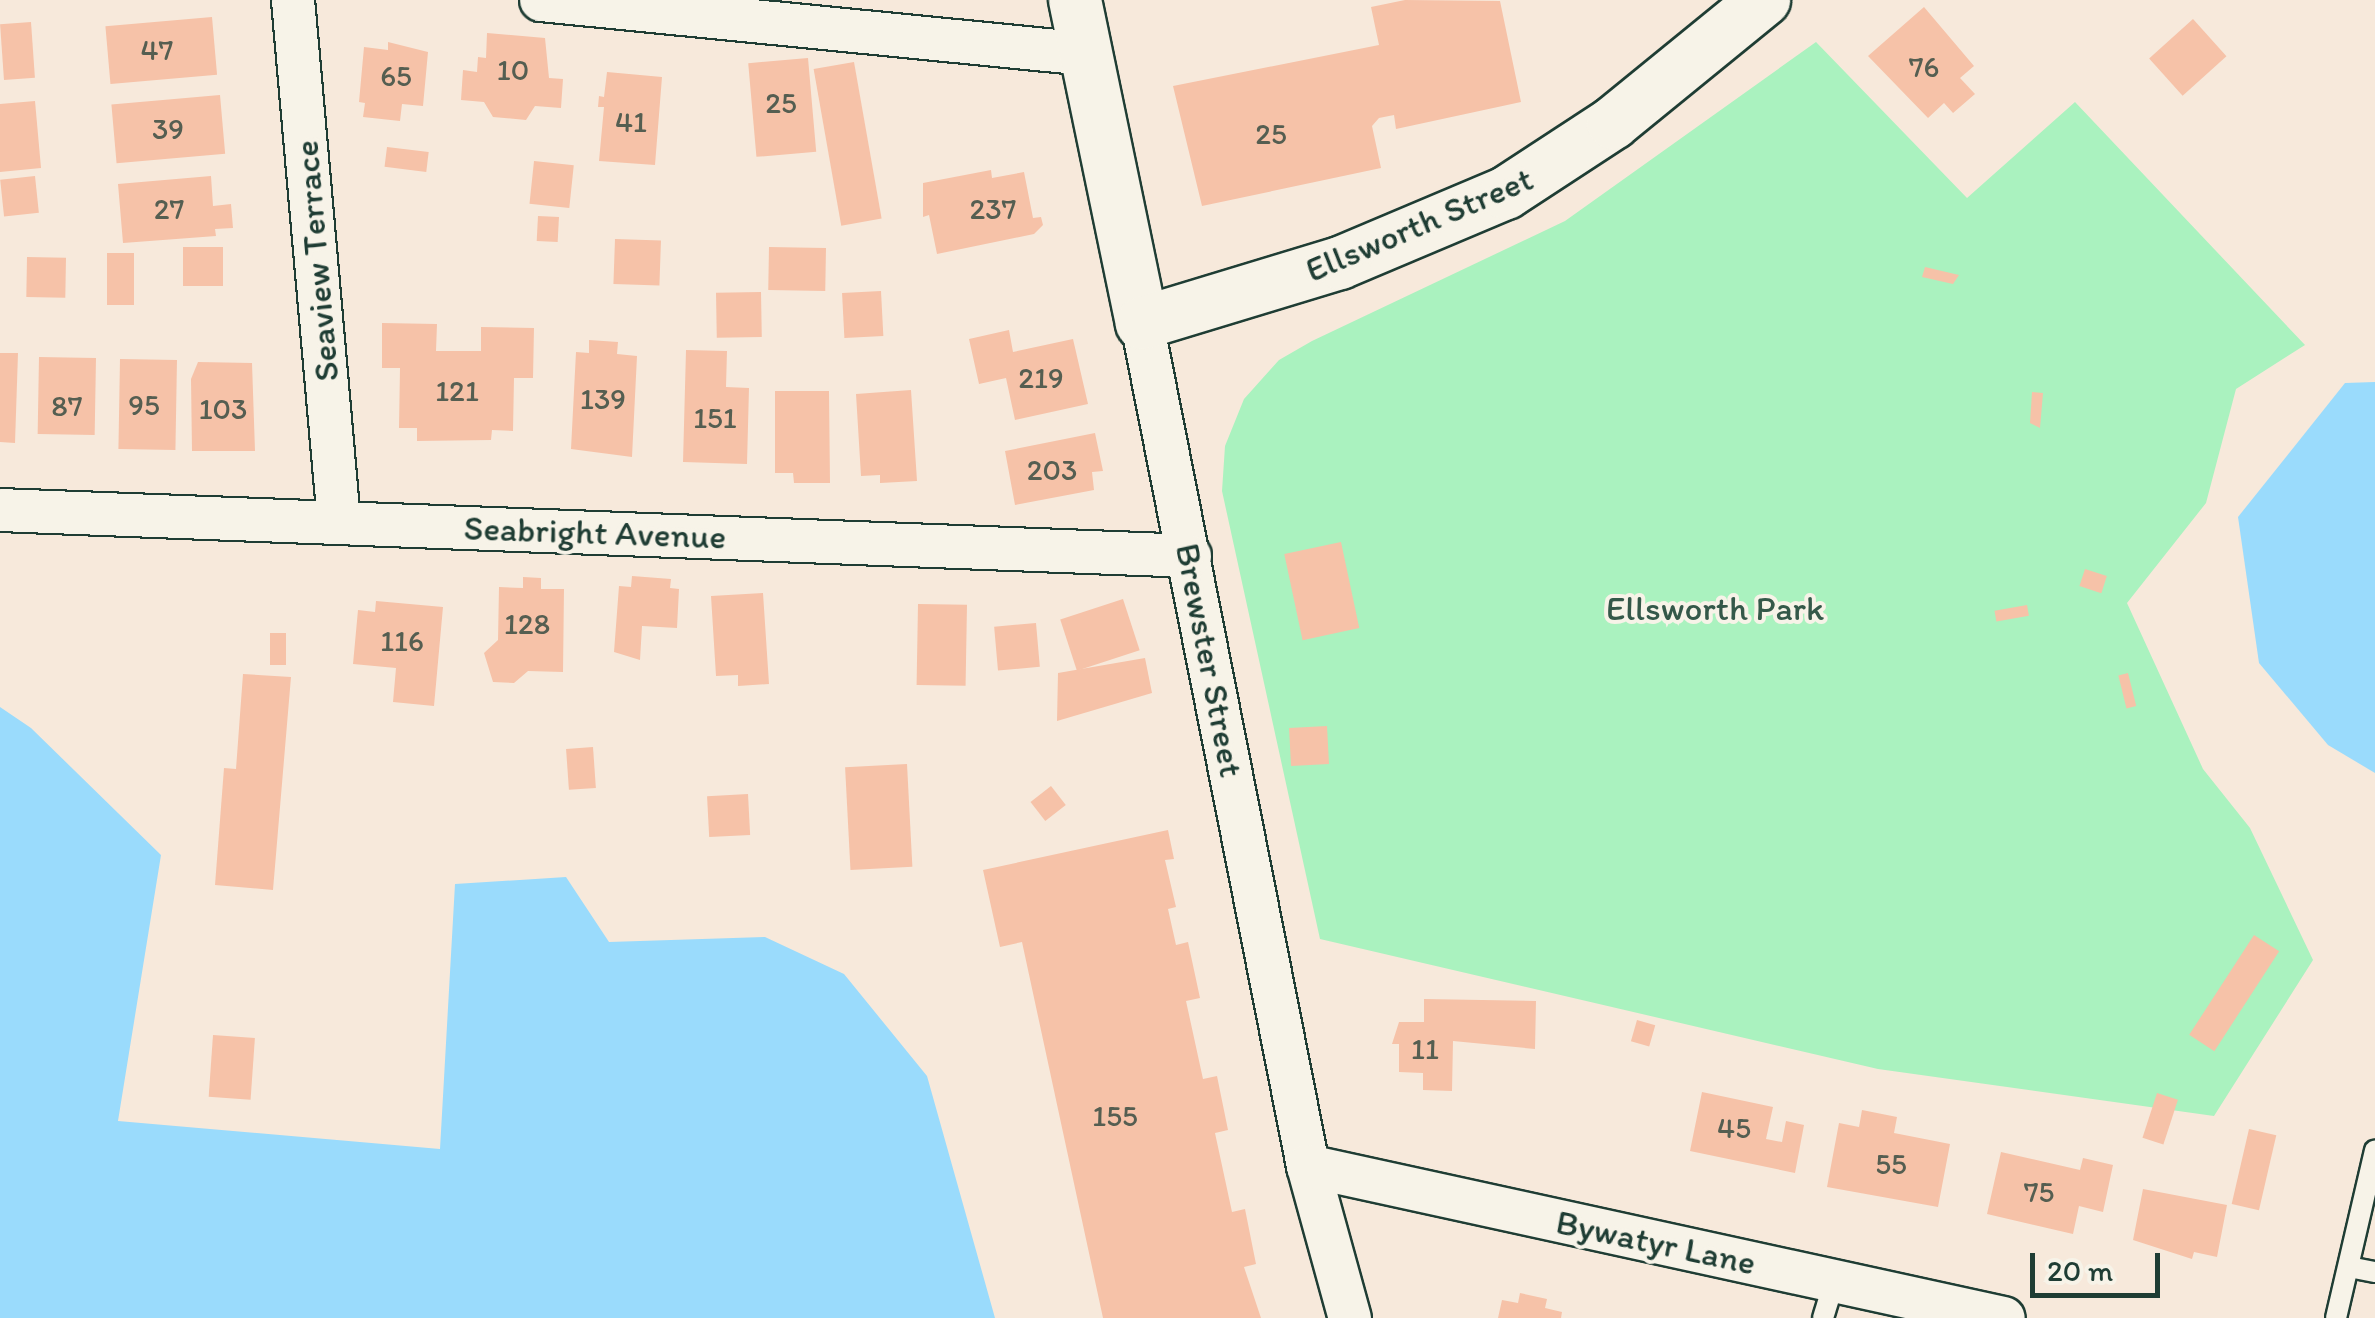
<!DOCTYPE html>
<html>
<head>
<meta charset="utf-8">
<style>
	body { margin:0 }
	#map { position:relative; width:2375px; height:1318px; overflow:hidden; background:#f7e9db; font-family:Itim,sans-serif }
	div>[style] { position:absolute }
	.green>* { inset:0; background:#aaf2bf }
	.water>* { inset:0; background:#9adbfc }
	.building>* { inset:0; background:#f6c2a8; transform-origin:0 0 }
	.roads { filter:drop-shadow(2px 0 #1f3d34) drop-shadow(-2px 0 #1f3d34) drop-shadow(0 2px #1f3d34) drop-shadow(0 -2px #1f3d34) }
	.service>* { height:20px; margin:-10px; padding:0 10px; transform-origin:10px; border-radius:10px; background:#f7f3e8 }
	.minor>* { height:42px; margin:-21px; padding:0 21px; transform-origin:21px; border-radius:21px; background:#f7f3e8 }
	.tertiary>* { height:52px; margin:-26px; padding:0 26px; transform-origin:26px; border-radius:26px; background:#f7f3e8 }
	span { translate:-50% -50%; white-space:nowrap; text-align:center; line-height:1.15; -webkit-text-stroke:8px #f7f3e8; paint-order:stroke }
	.number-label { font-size:30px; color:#555e51 }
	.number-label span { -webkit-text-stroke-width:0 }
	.street-label { font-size:35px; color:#1f3d34 }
	.park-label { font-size:35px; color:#345849 }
	.scale { position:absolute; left:2030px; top:1253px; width:130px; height:45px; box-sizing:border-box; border:5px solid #1f3d34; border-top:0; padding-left:12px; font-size:30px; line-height:35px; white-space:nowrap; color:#1f3d34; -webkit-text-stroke:8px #f7f3e8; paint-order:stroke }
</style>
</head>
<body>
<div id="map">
	<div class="green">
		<i style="clip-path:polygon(1816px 42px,1967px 198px,2075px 102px,2305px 345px,2236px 389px,2206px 503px,2127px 603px,2203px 769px,2250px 828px,2313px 960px,2214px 1116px,1878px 1069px,1320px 939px,1222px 491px,1225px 446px,1244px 399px,1279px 360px,1312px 341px,1565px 221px)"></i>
	</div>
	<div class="water">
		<i style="clip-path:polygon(2375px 382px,2375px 773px,2328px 745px,2259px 663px,2238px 517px,2345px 383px)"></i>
		<i style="clip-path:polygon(0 707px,31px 728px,161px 855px,118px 1121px,440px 1149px,455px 884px,566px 877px,609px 942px,765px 937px,844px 974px,927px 1076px,995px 1318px,0 1318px)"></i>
	</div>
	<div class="building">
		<i style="clip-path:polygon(1405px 0,1500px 1px,1521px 102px,1396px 129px,1394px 115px,1379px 118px,1372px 126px,1381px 168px,1202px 206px,1173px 86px,1379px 45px,1371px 7px)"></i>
		<i style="clip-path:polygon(1924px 7px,1974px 66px,1960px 78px,1975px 94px,1953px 113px,1944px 103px,1928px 118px,1868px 56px)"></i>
		<i style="left:212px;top:17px;width:58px;height:107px;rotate:85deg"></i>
		<i style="left:2193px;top:19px;width:50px;height:59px;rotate:48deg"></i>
		<i style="left:31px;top:22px;width:56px;height:31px;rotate:86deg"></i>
		<i style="clip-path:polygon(487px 33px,545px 38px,549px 78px,563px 79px,561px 108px,535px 106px,526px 120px,493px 117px,484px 102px,461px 100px,463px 70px,477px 72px,478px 57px,486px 58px)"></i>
		<i style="clip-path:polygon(388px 42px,428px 52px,423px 106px,402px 104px,400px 121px,363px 117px,365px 103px,359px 102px,364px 47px,388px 50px)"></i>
		<i style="left:808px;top:58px;width:94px;height:60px;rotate:85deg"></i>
		<i style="left:854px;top:62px;width:159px;height:41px;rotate:80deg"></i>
		<i style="clip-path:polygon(607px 72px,662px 77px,655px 165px,599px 161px,604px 107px,598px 107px,599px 96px,604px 97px)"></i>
		<i style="left:220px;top:95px;width:59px;height:109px;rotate:85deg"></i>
		<i style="clip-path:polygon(35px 101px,41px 168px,0 172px,0 104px)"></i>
		<i style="left:387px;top:147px;width:42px;height:20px;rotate:7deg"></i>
		<i style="left:534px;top:161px;width:40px;height:43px;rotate:6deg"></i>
		<i style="clip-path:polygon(991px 170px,992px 178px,1024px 172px,1033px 218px,1041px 217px,1043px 225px,1034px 234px,937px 254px,929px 215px,923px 217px,923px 183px)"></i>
		<i style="left:35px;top:176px;width:37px;height:35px;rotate:84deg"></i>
		<i style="clip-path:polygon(211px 176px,213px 206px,231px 204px,233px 228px,215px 229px,216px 236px,123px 243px,118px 184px)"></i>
		<i style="left:538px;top:216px;width:21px;height:25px;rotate:3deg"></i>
		<i style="left:615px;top:239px;width:46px;height:45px;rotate:2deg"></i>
		<i style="left:183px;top:247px;width:40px;height:39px"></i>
		<i style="left:769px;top:247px;width:57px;height:43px;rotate:1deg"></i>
		<i style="left:107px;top:253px;width:27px;height:52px"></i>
		<i style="left:27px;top:257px;width:39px;height:40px;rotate:1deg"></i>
		<i style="clip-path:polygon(1925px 267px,1959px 275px,1953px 284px,1922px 277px)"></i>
		<i style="left:881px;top:291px;width:45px;height:39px;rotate:87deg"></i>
		<i style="left:761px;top:292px;width:45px;height:45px;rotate:89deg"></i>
		<i style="clip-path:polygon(382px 323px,437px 324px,436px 351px,481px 351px,481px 327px,534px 328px,533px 378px,514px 378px,513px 431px,492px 430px,491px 440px,417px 441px,417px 428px,399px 428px,400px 368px,382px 368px)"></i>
		<i style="clip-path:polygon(1009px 330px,1013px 352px,1073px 339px,1088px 404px,1015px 420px,1006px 378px,979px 384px,969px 339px)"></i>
		<i style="clip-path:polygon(589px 340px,618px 342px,617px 354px,637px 356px,632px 457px,571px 449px,576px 352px,589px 353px)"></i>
		<i style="clip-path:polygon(686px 350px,727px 351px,726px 387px,749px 388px,747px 464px,683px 462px)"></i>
		<i style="clip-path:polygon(0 353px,18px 353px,15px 443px,0 442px)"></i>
		<i style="left:39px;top:357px;width:57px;height:77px;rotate:1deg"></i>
		<i style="left:120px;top:359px;width:57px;height:90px;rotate:1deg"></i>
		<i style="clip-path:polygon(198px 362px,252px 363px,255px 451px,192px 451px,191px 379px)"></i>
		<i style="clip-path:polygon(911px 390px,917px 481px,880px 483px,880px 475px,861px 476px,856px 394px)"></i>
		<i style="clip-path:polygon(775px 391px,829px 391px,830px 483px,794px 483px,793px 473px,775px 473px)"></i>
		<i style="clip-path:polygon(2032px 392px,2043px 393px,2040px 428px,2030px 423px)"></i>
		<i style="clip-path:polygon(1095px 433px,1103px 471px,1092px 472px,1094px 490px,1015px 505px,1005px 451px)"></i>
		<i style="left:1341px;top:542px;width:88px;height:58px;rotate:78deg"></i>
		<i style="left:2085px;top:569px;width:23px;height:18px;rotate:18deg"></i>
		<i style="clip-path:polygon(632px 576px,671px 579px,670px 588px,679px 589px,677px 628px,642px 626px,640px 660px,614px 652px,619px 586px,631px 587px)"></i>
		<i style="clip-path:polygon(523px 577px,541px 578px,541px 589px,564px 589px,563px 672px,528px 671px,514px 683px,493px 682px,484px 653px,498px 640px,499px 587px,523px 588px)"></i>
		<i style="clip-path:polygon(763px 593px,769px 684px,738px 686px,738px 675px,716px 676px,711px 596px)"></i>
		<i style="left:1123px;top:599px;width:54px;height:66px;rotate:72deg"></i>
		<i style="clip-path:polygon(376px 601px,443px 607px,434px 706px,393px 702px,396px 668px,353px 664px,358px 610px,375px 612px)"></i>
		<i style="left:918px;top:604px;width:49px;height:81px;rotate:1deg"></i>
		<i style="left:2027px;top:605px;width:11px;height:33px;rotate:80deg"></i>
		<i style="left:1036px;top:623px;width:44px;height:42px;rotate:85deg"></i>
		<i style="left:270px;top:633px;width:16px;height:32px"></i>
		<i style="clip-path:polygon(1145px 658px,1152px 693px,1057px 721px,1058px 673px)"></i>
		<i style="left:2128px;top:673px;width:34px;height:10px;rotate:76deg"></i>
		<i style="clip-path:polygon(243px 674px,291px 677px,273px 890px,215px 885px,224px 768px,236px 769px)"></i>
		<i style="left:1327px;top:726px;width:38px;height:38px;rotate:87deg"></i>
		<i style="left:593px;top:747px;width:41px;height:27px;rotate:86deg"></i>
		<i style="left:907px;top:764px;width:103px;height:62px;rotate:87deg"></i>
		<i style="left:1051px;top:786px;width:24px;height:26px;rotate:52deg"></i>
		<i style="left:748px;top:794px;width:41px;height:41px;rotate:87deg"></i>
		<i style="clip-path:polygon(1168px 830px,1174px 859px,1165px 860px,1176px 907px,1168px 909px,1176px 945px,1188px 942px,1200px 998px,1186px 1001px,1203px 1079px,1217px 1076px,1228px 1130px,1215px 1133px,1232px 1212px,1245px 1209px,1256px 1264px,1244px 1267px,1261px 1318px,1103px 1318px,1022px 942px,1000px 947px,983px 870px)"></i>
		<i style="left:2254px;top:935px;width:30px;height:119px;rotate:33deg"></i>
		<i style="clip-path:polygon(1424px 999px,1536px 1001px,1535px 1049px,1453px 1041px,1452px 1091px,1423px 1090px,1423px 1073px,1399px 1072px,1399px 1044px,1392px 1044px,1399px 1022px,1424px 1022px)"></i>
		<i style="left:1637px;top:1020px;width:19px;height:22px;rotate:16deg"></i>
		<i style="left:213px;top:1035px;width:42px;height:62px;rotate:4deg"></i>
		<i style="clip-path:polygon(1702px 1092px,1773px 1107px,1766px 1139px,1782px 1142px,1786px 1121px,1804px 1125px,1795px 1173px,1690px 1151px)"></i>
		<i style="left:2157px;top:1093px;width:22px;height:47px;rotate:18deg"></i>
		<i style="clip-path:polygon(1862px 1110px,1897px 1117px,1894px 1133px,1950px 1144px,1938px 1207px,1827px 1187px,1839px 1123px,1859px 1127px)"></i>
		<i style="left:2249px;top:1129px;width:28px;height:77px;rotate:13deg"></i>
		<i style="clip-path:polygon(2001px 1152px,2080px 1170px,2083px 1158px,2113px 1165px,2103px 1212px,2079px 1206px,2073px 1234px,1987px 1214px)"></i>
		<i style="clip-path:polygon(2143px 1189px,2227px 1205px,2217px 1257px,2194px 1252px,2192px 1259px,2133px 1240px)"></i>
		<i style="clip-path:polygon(1520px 1293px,1547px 1299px,1545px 1308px,1562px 1312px,1561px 1318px,1498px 1318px,1502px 1300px,1518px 1303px)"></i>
	</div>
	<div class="roads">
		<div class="service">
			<i style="left:2349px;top:1267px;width:26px;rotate:11deg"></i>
			<i style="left:1823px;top:1318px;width:39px;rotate:-73deg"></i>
			<i style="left:2336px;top:1318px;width:172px;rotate:-76.9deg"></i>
		</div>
		<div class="minor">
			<i style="left:293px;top:0;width:524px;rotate:84.96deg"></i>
			<i style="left:541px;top:0;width:549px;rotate:5.65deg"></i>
			<i style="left:1142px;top:323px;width:859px;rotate:78.86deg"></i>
			<i style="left:1308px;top:1166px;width:158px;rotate:74.6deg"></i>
			<i style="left:0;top:510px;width:1191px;rotate:2.21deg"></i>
			<i style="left:1308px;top:1166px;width:712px;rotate:12.32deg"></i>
		</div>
		<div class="tertiary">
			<i style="left:1075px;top:0;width:330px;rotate:78.3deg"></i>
			<i style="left:1142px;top:323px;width:207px;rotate:-16.9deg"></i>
			<i style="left:1340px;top:263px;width:180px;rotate:-22.9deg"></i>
			<i style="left:1506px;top:193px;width:128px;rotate:-33.2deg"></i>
			<i style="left:1613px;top:123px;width:195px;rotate:-39.2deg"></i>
		</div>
	</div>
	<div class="number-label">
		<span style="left:157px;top:50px">47</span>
		<span style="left:1924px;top:67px">76</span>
		<span style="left:513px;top:70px">10</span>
		<span style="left:396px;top:76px">65</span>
		<span style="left:781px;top:103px">25</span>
		<span style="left:631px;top:122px">41</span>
		<span style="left:168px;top:129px">39</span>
		<span style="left:1271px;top:134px">25</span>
		<span style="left:169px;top:209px">27</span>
		<span style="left:993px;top:209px">237</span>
		<span style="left:1041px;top:378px">219</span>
		<span style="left:457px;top:391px">121</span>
		<span style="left:603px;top:399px">139</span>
		<span style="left:144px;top:405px">95</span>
		<span style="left:67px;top:406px">87</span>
		<span style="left:223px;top:409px">103</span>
		<span style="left:715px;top:418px">151</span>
		<span style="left:1052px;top:470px">203</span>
		<span style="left:527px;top:624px">128</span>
		<span style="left:402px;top:641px">116</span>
		<span style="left:1425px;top:1049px">11</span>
		<span style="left:1115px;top:1116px">155</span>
		<span style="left:1734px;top:1128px">45</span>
		<span style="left:1891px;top:1164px">55</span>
		<span style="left:2039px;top:1192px">75</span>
	</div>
	<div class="street-label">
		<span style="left:1419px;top:224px;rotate:-23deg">Ellsworth Street</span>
		<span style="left:316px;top:261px;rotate:-95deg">Seaview Terrace</span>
		<span style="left:595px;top:532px;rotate:2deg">Seabright Avenue</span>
		<span style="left:1210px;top:660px;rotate:79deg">Brewster Street</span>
		<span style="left:1656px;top:1242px;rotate:12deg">Bywatyr Lane</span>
	</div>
	<div class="park-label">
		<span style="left:1715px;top:608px">Ellsworth Park</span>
	</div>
	<div class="scale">20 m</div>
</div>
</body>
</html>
